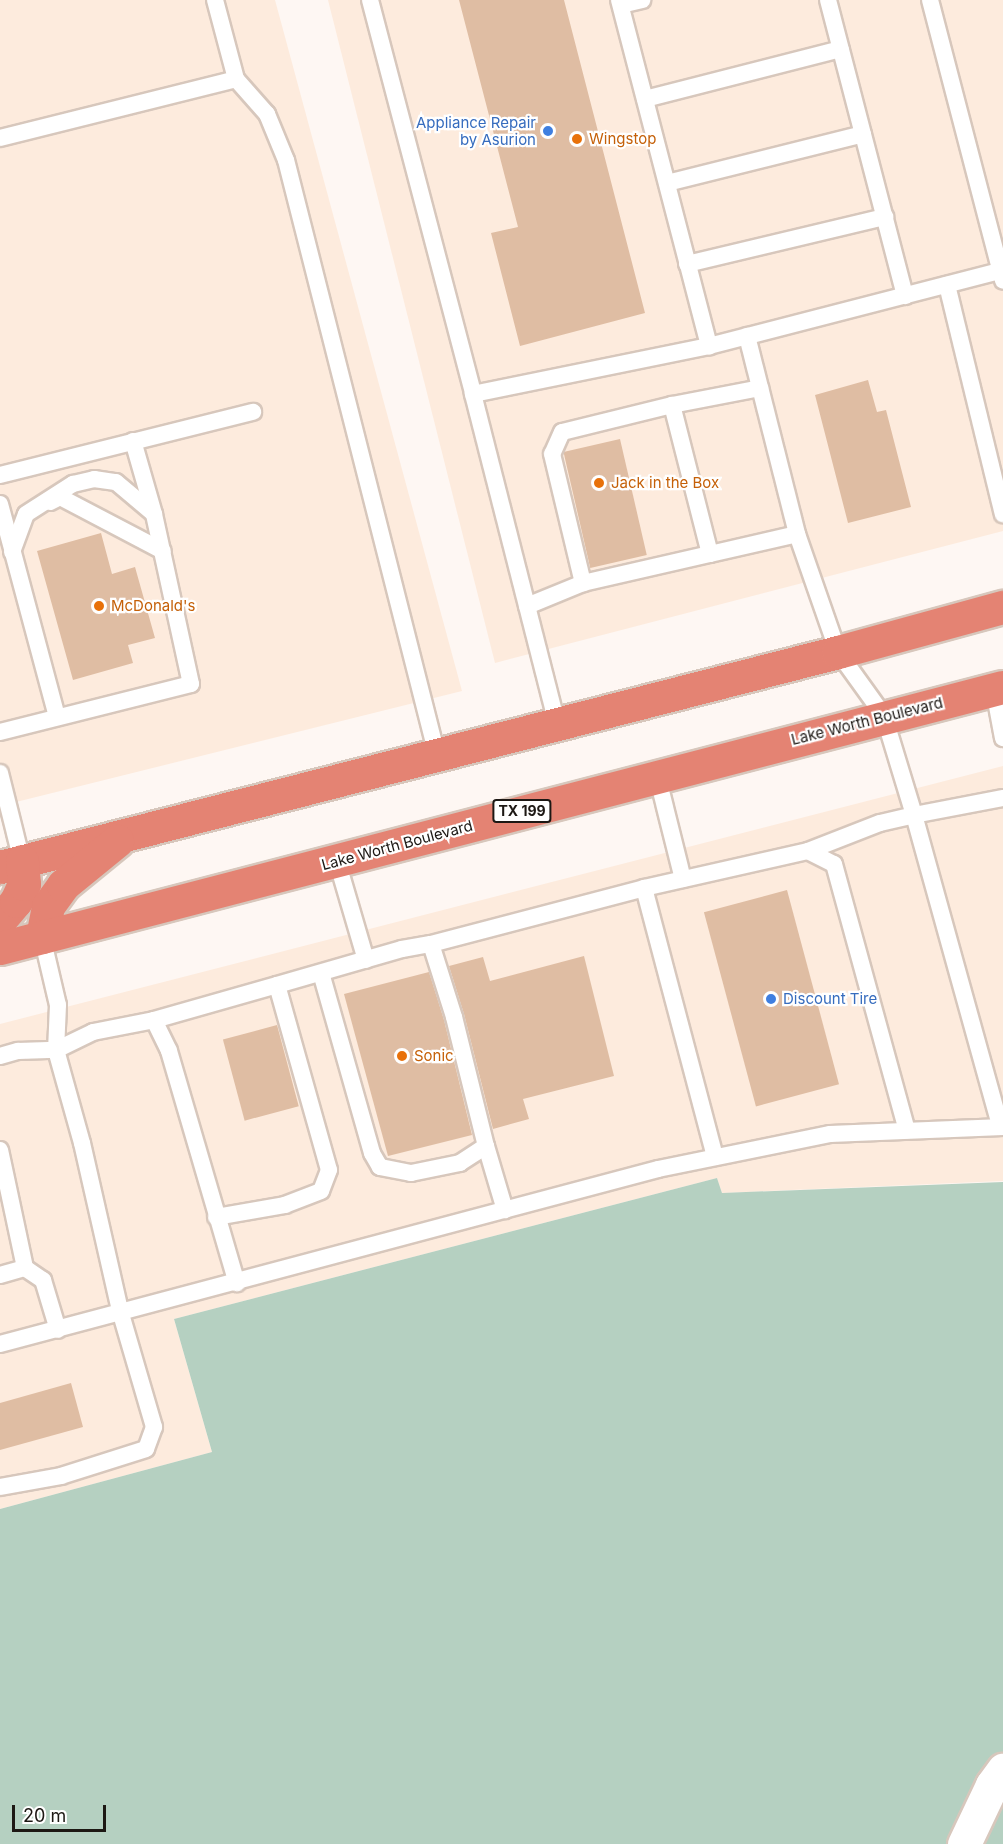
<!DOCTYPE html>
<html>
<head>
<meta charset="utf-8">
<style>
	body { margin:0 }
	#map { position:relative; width:1003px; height:1844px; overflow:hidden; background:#fef7f3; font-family:Inter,sans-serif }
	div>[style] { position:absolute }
	.built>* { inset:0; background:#fdebdd }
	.green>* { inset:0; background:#b5d0c1 }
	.building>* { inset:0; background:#dfbda3; transform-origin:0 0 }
	.roads { filter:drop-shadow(2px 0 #d7c7bc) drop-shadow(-2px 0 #d7c7bc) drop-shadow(0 2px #d7c7bc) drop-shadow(0 -2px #d7c7bc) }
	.service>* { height:16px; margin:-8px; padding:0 8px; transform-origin:8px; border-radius:8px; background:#fff }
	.secondary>* { height:33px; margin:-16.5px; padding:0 16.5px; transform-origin:16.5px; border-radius:16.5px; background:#fff }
	.trunk>* { height:33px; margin:-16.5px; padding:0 16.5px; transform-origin:16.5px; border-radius:16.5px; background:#e48373 }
	.dots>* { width:16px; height:16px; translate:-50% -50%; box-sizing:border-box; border:3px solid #fff; border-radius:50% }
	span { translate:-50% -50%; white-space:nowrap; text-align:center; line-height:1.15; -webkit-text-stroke:4.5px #fff; paint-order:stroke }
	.shield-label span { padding:2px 4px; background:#fff; border:2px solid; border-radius:4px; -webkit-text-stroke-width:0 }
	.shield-label { font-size:14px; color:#1d1814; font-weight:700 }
	.shop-label { font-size:15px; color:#366cbe }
	.right { translate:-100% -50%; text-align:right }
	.left { translate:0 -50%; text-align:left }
	.food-label { font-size:15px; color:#c56008 }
	.street-label { font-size:15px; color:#1d1814 }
	.scale { position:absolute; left:12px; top:1805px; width:94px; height:27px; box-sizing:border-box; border:3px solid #1d1814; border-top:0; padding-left:8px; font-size:18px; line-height:21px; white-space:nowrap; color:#1d1814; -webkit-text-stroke:4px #fff; paint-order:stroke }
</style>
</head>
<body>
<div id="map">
	<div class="built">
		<i style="clip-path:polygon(0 0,275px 0,462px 691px,0 806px)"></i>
		<i style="clip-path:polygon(328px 0,1003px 0,1003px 531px,495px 663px)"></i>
		<i style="clip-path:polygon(1003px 766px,1003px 1181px,722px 1193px,717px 1178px,174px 1319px,212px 1452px,0 1509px,0 1024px)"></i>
	</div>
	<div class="green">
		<i style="clip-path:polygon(717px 1178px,722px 1193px,1003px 1182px,1003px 1844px,0 1844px,0 1509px,212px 1452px,174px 1319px)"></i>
	</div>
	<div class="building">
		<i style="clip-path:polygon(459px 0,564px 0,645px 313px,520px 346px,491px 233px,518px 227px)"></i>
		<i style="clip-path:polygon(868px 380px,877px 412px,886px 410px,911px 507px,848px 523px,815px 395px)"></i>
		<i style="left:620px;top:439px;width:119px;height:58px;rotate:77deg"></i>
		<i style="clip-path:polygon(101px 533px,112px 574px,135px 567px,155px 638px,128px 645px,133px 663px,73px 680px,37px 551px)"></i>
		<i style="left:787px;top:890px;width:201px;height:86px;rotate:75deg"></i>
		<i style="clip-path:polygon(584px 956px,614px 1076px,523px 1099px,529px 1119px,493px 1129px,464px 1014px,449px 966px,483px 957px,490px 981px)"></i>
		<i style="clip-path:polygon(429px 972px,444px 1020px,472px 1135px,388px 1156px,344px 994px)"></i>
		<i style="left:277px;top:1025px;width:84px;height:56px;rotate:75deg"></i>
		<i style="clip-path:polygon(71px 1383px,83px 1427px,0 1450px,0 1403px)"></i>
	</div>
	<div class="roads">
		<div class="service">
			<i style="left:215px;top:0;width:82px;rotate:75.1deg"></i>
			<i style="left:236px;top:79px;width:47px;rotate:48.5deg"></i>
			<i style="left:267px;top:114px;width:50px;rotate:67.6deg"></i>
			<i style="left:286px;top:160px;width:614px;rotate:75.76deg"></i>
			<i style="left:370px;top:0;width:407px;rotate:75.3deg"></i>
			<i style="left:473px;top:394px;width:241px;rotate:-11.5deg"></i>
			<i style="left:619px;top:0;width:358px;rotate:75.4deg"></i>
			<i style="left:709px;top:346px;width:304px;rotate:-14.5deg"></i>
			<i style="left:828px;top:0;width:306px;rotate:75.4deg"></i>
			<i style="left:930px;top:0;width:290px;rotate:75.4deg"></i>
			<i style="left:621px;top:5px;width:22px;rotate:-13deg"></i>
			<i style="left:645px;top:99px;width:202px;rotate:-14.3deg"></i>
			<i style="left:0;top:138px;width:243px;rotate:-14deg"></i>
			<i style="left:667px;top:183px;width:202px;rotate:-14deg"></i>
			<i style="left:687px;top:264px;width:204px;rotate:-13.4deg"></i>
			<i style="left:947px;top:285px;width:236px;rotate:76.3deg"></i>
			<i style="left:747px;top:336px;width:204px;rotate:75.8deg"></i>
			<i style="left:797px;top:534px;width:125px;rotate:70.8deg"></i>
			<i style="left:838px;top:652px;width:79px;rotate:54.3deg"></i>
			<i style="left:884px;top:716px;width:103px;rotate:73.1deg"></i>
			<i style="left:914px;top:815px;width:91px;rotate:-10.8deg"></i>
			<i style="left:473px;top:394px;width:341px;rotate:75.7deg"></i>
			<i style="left:672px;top:405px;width:90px;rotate:-10.9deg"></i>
			<i style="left:0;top:475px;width:261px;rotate:-14deg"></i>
			<i style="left:50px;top:502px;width:11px;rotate:-27deg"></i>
			<i style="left:60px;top:497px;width:116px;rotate:27.7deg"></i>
			<i style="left:0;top:504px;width:220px;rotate:75deg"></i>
			<i style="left:12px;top:552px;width:40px;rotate:-69.8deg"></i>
			<i style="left:26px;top:514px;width:56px;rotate:-32.6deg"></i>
			<i style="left:73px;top:484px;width:22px;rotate:-13deg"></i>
			<i style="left:94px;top:479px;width:22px;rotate:8deg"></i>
			<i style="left:116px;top:482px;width:50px;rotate:40.1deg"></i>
			<i style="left:710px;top:554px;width:154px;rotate:-104.3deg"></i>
			<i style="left:672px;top:405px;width:113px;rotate:166.2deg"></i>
			<i style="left:562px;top:432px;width:24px;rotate:114deg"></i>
			<i style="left:552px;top:454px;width:133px;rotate:76.5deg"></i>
			<i style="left:583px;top:583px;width:130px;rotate:-12.9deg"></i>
			<i style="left:710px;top:554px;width:89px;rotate:-12.9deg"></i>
			<i style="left:527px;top:606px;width:61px;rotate:-22.3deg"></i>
			<i style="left:994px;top:690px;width:49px;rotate:79.4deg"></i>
			<i style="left:0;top:732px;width:197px;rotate:-14.1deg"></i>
			<i style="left:191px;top:684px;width:174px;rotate:-102.3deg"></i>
			<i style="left:154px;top:514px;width:76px;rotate:-106deg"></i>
			<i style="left:0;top:773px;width:91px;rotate:76deg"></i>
			<i style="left:657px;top:775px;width:107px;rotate:76deg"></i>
			<i style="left:808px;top:851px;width:77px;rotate:-21.3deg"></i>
			<i style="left:880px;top:823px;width:35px;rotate:-13deg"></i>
			<i style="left:914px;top:815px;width:323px;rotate:74.5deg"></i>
			<i style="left:337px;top:861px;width:103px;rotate:73.7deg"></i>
			<i style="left:644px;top:888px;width:168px;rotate:-12.7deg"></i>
			<i style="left:808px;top:851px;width:29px;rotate:27deg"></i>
			<i style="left:834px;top:864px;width:276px;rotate:74.7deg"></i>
			<i style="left:42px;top:937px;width:70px;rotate:76.8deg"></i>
			<i style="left:58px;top:1005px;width:45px;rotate:92.5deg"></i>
			<i style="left:56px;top:1050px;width:41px;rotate:-25.9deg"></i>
			<i style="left:93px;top:1032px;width:62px;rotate:-11.1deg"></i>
			<i style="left:154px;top:1020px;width:34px;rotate:64deg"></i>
			<i style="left:169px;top:1051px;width:242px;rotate:73.7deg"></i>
			<i style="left:431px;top:944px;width:220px;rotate:-14.7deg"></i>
			<i style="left:644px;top:888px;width:278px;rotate:75.2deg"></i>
			<i style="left:277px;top:985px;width:130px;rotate:-16.1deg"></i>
			<i style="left:402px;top:949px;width:29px;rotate:-10deg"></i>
			<i style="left:431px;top:944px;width:77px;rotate:72.5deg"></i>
			<i style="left:454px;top:1017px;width:133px;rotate:76.1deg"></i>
			<i style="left:486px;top:1146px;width:31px;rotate:147deg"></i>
			<i style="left:460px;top:1163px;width:50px;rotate:168.5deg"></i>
			<i style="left:411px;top:1173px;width:32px;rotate:-169deg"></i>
			<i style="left:380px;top:1167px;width:16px;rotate:-120deg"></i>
			<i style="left:372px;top:1153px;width:187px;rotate:-105.8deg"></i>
			<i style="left:154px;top:1020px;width:128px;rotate:-15.9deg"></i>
			<i style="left:277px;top:985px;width:192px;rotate:74.3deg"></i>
			<i style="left:329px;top:1170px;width:22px;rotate:111deg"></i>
			<i style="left:321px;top:1191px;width:39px;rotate:159deg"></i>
			<i style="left:285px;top:1205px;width:70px;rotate:170.1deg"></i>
			<i style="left:0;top:1056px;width:19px;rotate:-16deg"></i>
			<i style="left:18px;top:1051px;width:38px;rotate:-2deg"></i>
			<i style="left:56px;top:1050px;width:97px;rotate:74.4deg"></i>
			<i style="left:82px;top:1143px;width:175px;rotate:77.2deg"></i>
			<i style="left:121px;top:1314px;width:118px;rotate:73.7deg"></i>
			<i style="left:154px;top:1427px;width:23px;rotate:110deg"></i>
			<i style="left:146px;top:1449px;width:89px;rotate:162.4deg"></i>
			<i style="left:61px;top:1476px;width:62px;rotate:169.8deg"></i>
			<i style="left:486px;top:1146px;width:67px;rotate:73.5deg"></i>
			<i style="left:0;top:1150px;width:121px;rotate:78deg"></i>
			<i style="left:25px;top:1268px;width:22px;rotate:34deg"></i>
			<i style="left:43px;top:1280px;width:52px;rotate:73.3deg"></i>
			<i style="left:0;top:1275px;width:26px;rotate:-16deg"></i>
			<i style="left:0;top:1344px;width:681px;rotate:-14.89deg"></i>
			<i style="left:658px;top:1169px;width:176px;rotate:-11.5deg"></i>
			<i style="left:830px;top:1134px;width:173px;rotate:-2.3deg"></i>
		</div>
		<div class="secondary">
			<i style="left:964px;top:1844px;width:65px;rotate:-64.6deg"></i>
			<i style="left:992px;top:1785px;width:19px;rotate:-54deg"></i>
		</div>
		<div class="trunk">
			<i style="left:0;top:867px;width:865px;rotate:-14.39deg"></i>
			<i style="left:838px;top:652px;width:171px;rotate:-15.3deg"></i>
			<i style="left:0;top:920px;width:25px;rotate:-50deg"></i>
			<i style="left:16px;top:901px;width:19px;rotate:-65deg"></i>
			<i style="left:24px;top:884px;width:23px;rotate:-95deg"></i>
			<i style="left:42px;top:937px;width:32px;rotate:-79deg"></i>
			<i style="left:48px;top:906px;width:26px;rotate:-54deg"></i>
			<i style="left:63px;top:885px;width:70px;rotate:-39.2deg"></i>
			<i style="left:0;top:948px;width:1036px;rotate:-14.59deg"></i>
		</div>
	</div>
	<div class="dots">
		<i style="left:548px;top:131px;background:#3f7fe0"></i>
		<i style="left:577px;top:139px;background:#e8710a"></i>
		<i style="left:599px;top:483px;background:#e8710a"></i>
		<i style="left:99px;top:606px;background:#e8710a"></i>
		<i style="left:771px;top:999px;background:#3f7fe0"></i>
		<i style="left:402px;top:1056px;background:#e8710a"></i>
	</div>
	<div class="shield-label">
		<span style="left:522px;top:811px">TX 199</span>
	</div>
	<div class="shop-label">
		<span class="right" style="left:536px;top:131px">Appliance Repair<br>by Asurion</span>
		<span class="left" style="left:783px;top:999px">Discount Tire</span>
	</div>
	<div class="food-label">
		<span class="left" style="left:589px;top:139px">Wingstop</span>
		<span class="left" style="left:611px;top:483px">Jack in the Box</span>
		<span class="left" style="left:111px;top:606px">McDonald's</span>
		<span class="left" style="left:414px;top:1056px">Sonic</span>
	</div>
	<div class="street-label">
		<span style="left:867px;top:721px;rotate:-14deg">Lake Worth Boulevard</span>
		<span style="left:397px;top:845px;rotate:-15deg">Lake Worth Boulevard</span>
	</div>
	<div class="scale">20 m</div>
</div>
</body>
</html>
